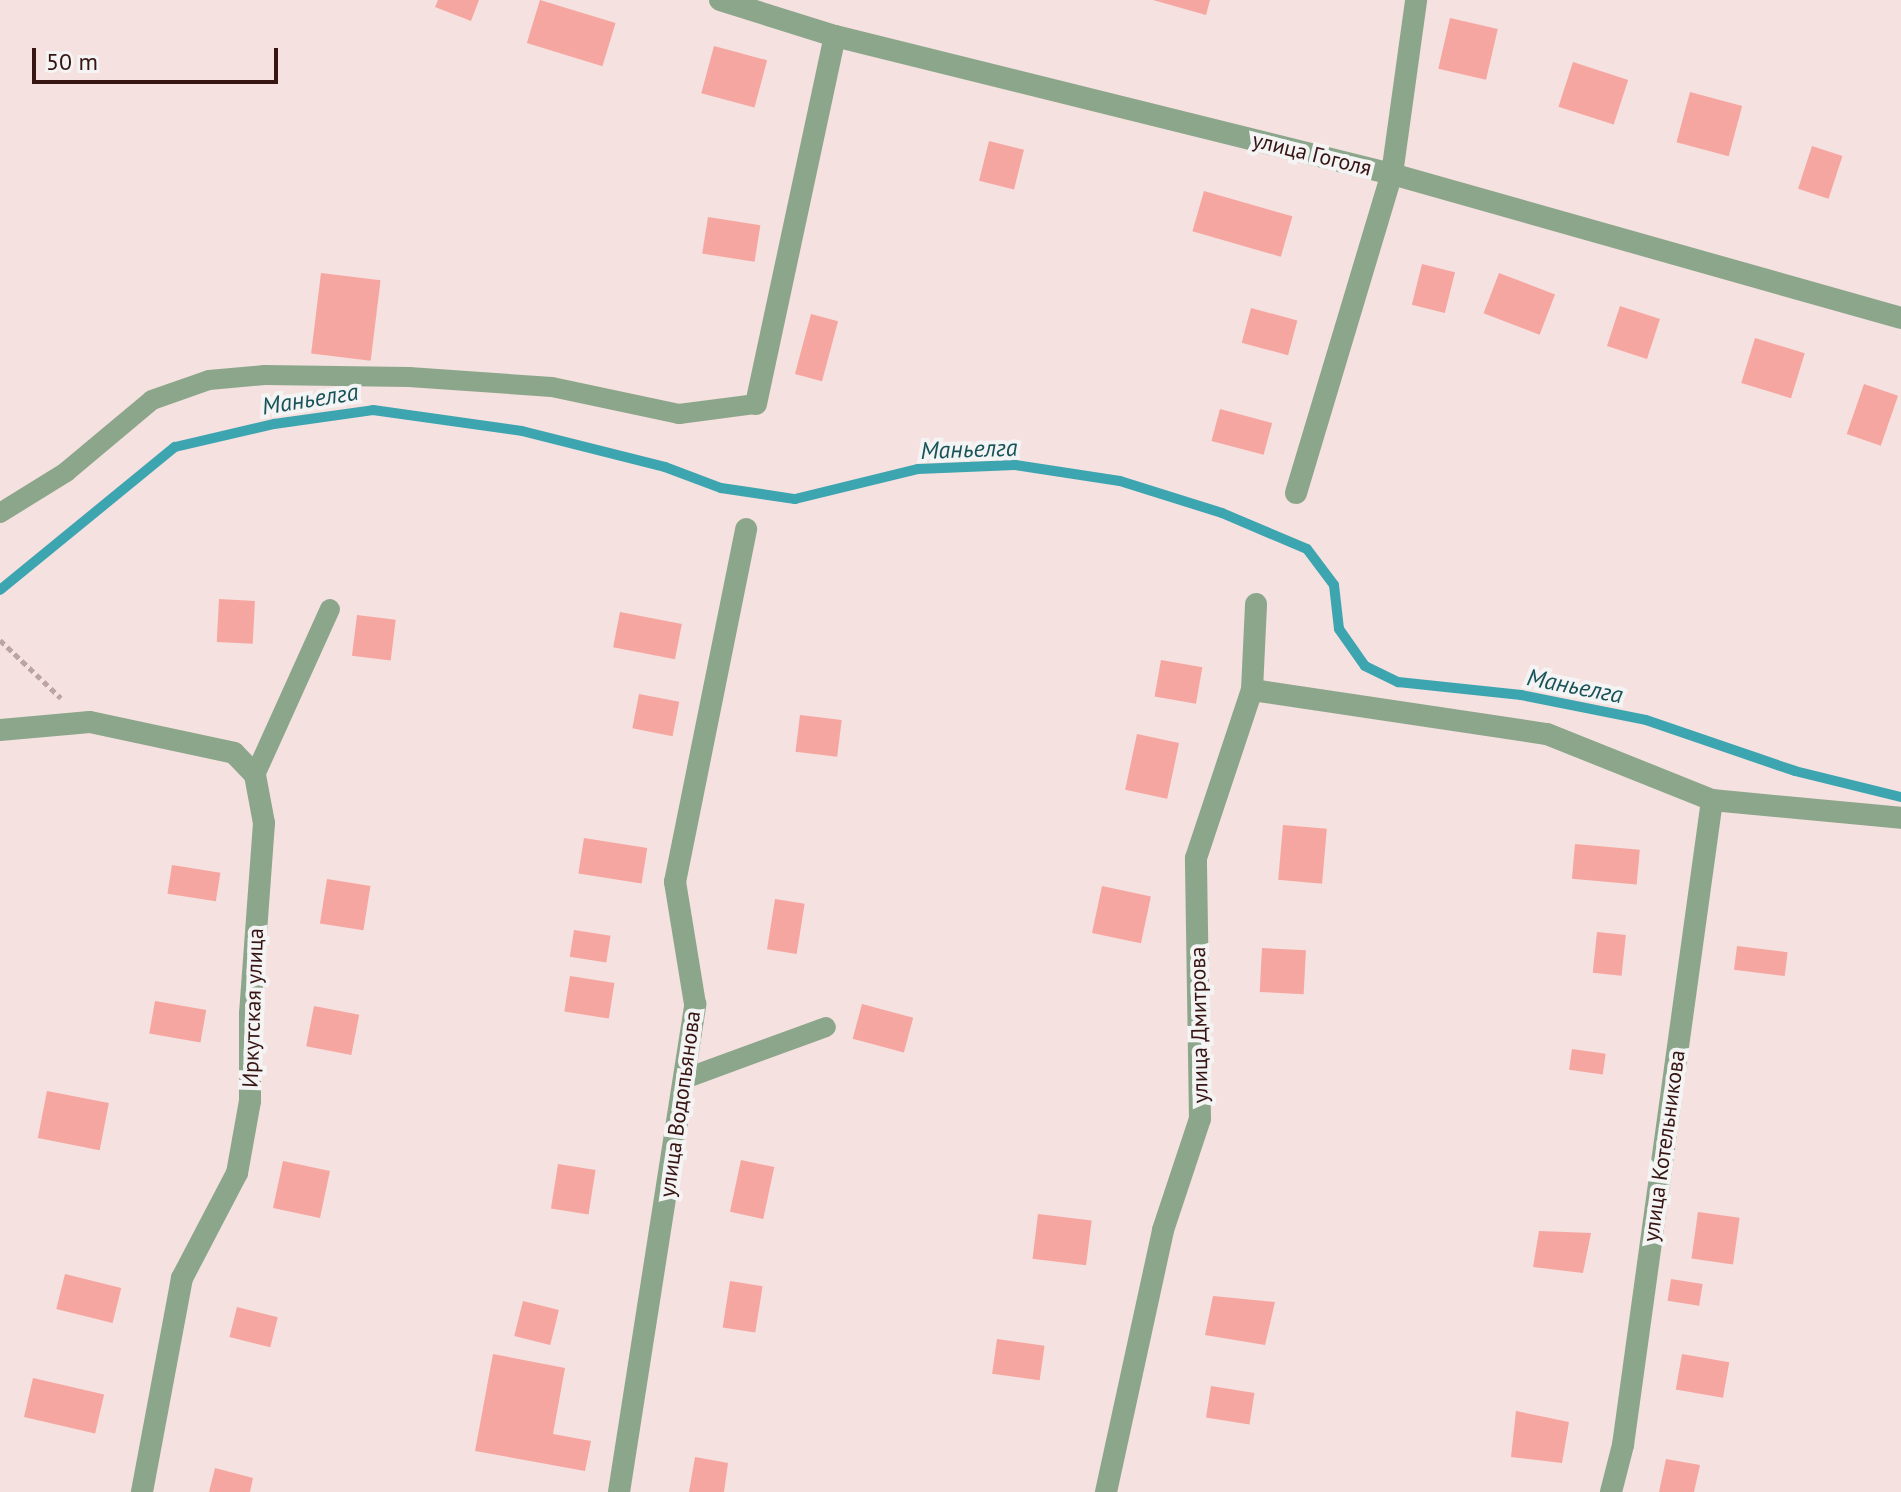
<!DOCTYPE html>
<html>
<head>
<meta charset="utf-8">
<style>
	body { margin:0 }
	#map { position:relative; width:1901px; height:1492px; overflow:hidden; background:#f5e1df; font-family:"PT Sans",sans-serif }
	div>[style] { position:absolute }
	.stream>* { height:10px; margin:-5px; padding:0 5px; transform-origin:5px; border-radius:5px; background:#3da5b0 }
	.building>* { inset:0; background:#f6a6a0; transform-origin:0 0 }
	.path>* { height:5px; margin-top:-2.5px; transform-origin:0; background:repeating-linear-gradient(90deg,#bba4a2 0 6px,transparent 0 10px) }
	.service>* { height:20px; margin:-10px; padding:0 10px; transform-origin:10px; border-radius:10px; background:#8ca68b }
	.minor>* { height:22px; margin:-11px; padding:0 11px; transform-origin:11px; border-radius:11px; background:#8ca68b }
	span { translate:-50% -50%; white-space:nowrap; text-align:center; line-height:1.15; -webkit-text-stroke:8px #f4f4f4; paint-order:stroke }
	.street-label { font-size:22px; color:#361513 }
	.water-label { font-size:24px; color:#185359; font-style:italic }
	.scale { position:absolute; left:32px; top:48px; width:246px; height:36px; box-sizing:border-box; border:4px solid #361513; border-top:0; padding-left:10px; font-size:24px; line-height:28px; white-space:nowrap; color:#361513; -webkit-text-stroke:6px #f4f4f4; paint-order:stroke }
</style>
</head>
<body>
<div id="map">
	<div class="stream">
		<i style="left:0;top:590px;width:226px;rotate:-39.3deg"></i>
		<i style="left:175px;top:447px;width:102px;rotate:-13.1deg"></i>
		<i style="left:274px;top:424px;width:100px;rotate:-8deg"></i>
		<i style="left:373px;top:410px;width:150px;rotate:8deg"></i>
		<i style="left:522px;top:431px;width:147px;rotate:14.1deg"></i>
		<i style="left:665px;top:467px;width:60px;rotate:20.6deg"></i>
		<i style="left:721px;top:488px;width:75px;rotate:8.5deg"></i>
		<i style="left:795px;top:499px;width:127px;rotate:-13.7deg"></i>
		<i style="left:918px;top:469px;width:97px;rotate:-2.4deg"></i>
		<i style="left:1015px;top:465px;width:106px;rotate:8.7deg"></i>
		<i style="left:1120px;top:481px;width:107px;rotate:17.4deg"></i>
		<i style="left:1222px;top:513px;width:92px;rotate:23deg"></i>
		<i style="left:1307px;top:549px;width:45px;rotate:53.1deg"></i>
		<i style="left:1334px;top:585px;width:44px;rotate:83.5deg"></i>
		<i style="left:1339px;top:629px;width:45px;rotate:54.9deg"></i>
		<i style="left:1365px;top:666px;width:37px;rotate:26deg"></i>
		<i style="left:1398px;top:682px;width:124px;rotate:6deg"></i>
		<i style="left:1521px;top:695px;width:127px;rotate:11.3deg"></i>
		<i style="left:1646px;top:720px;width:157px;rotate:18.9deg"></i>
		<i style="left:1795px;top:771px;width:109px;rotate:13.8deg"></i>
	</div>
	<div class="building">
		<i style="clip-path:polygon(438px 0,479px 0,471px 21px,435px 7px)"></i>
		<i style="left:540px;top:0;width:79px;height:45px;rotate:17deg"></i>
		<i style="clip-path:polygon(1153px 0,1210px 0,1206px 15px)"></i>
		<i style="left:1450px;top:18px;width:49px;height:52px;rotate:13deg"></i>
		<i style="left:714px;top:46px;width:55px;height:49px;rotate:15deg"></i>
		<i style="left:1573px;top:62px;width:58px;height:47px;rotate:18deg"></i>
		<i style="left:1690px;top:92px;width:54px;height:52px;rotate:15deg"></i>
		<i style="left:989px;top:141px;width:36px;height:41px;rotate:14deg"></i>
		<i style="left:1812px;top:146px;width:32px;height:45px;rotate:18deg"></i>
		<i style="left:1204px;top:191px;width:92px;height:42px;rotate:16deg"></i>
		<i style="left:708px;top:217px;width:53px;height:37px;rotate:9deg"></i>
		<i style="left:1422px;top:264px;width:34px;height:42px;rotate:14deg"></i>
		<i style="left:321px;top:273px;width:60px;height:81px;rotate:7deg"></i>
		<i style="left:1499px;top:273px;width:60px;height:43px;rotate:21deg"></i>
		<i style="left:1620px;top:306px;width:42px;height:42px;rotate:18deg"></i>
		<i style="left:1251px;top:308px;width:48px;height:36px;rotate:15deg"></i>
		<i style="left:811px;top:314px;width:28px;height:62px;rotate:15deg"></i>
		<i style="left:1755px;top:338px;width:52px;height:47px;rotate:17deg"></i>
		<i style="left:1864px;top:384px;width:36px;height:53px;rotate:19deg"></i>
		<i style="left:1220px;top:409px;width:54px;height:33px;rotate:15deg"></i>
		<i style="left:219px;top:599px;width:36px;height:43px;rotate:3deg"></i>
		<i style="left:620px;top:612px;width:63px;height:36px;rotate:11deg"></i>
		<i style="left:357px;top:615px;width:39px;height:41px;rotate:7deg"></i>
		<i style="left:1161px;top:660px;width:42px;height:37px;rotate:10deg"></i>
		<i style="left:639px;top:694px;width:41px;height:35px;rotate:11deg"></i>
		<i style="left:800px;top:715px;width:42px;height:37px;rotate:7deg"></i>
		<i style="left:1137px;top:734px;width:43px;height:57px;rotate:12deg"></i>
		<i style="left:1283px;top:825px;width:44px;height:55px;rotate:5deg"></i>
		<i style="left:584px;top:838px;width:64px;height:36px;rotate:9deg"></i>
		<i style="left:1575px;top:844px;width:65px;height:35px;rotate:5deg"></i>
		<i style="left:172px;top:865px;width:49px;height:29px;rotate:9deg"></i>
		<i style="left:327px;top:879px;width:44px;height:45px;rotate:9deg"></i>
		<i style="left:1102px;top:886px;width:50px;height:48px;rotate:12deg"></i>
		<i style="left:775px;top:899px;width:30px;height:51px;rotate:9deg"></i>
		<i style="left:574px;top:930px;width:37px;height:27px;rotate:9deg"></i>
		<i style="left:1597px;top:932px;width:29px;height:41px;rotate:6deg"></i>
		<i style="left:1737px;top:946px;width:51px;height:24px;rotate:7deg"></i>
		<i style="left:1262px;top:948px;width:44px;height:44px;rotate:3deg"></i>
		<i style="left:570px;top:976px;width:45px;height:36px;rotate:9deg"></i>
		<i style="left:155px;top:1001px;width:52px;height:33px;rotate:10deg"></i>
		<i style="left:862px;top:1004px;width:53px;height:36px;rotate:15deg"></i>
		<i style="left:314px;top:1006px;width:46px;height:41px;rotate:11deg"></i>
		<i style="left:1572px;top:1049px;width:34px;height:21px;rotate:8deg"></i>
		<i style="left:47px;top:1091px;width:63px;height:48px;rotate:11deg"></i>
		<i style="left:741px;top:1160px;width:34px;height:53px;rotate:12deg"></i>
		<i style="left:283px;top:1161px;width:48px;height:48px;rotate:12deg"></i>
		<i style="left:558px;top:1164px;width:38px;height:45px;rotate:9deg"></i>
		<i style="left:1698px;top:1212px;width:42px;height:47px;rotate:8deg"></i>
		<i style="left:1038px;top:1214px;width:54px;height:45px;rotate:7deg"></i>
		<i style="clip-path:polygon(1539px 1231px,1591px 1233px,1583px 1273px,1533px 1267px)"></i>
		<i style="left:65px;top:1274px;width:58px;height:36px;rotate:14deg"></i>
		<i style="left:1671px;top:1279px;width:32px;height:22px;rotate:9deg"></i>
		<i style="left:730px;top:1281px;width:33px;height:47px;rotate:9deg"></i>
		<i style="clip-path:polygon(1213px 1296px,1275px 1302px,1265px 1345px,1205px 1335px)"></i>
		<i style="left:523px;top:1301px;width:37px;height:36px;rotate:14deg"></i>
		<i style="left:237px;top:1307px;width:42px;height:31px;rotate:14deg"></i>
		<i style="left:997px;top:1339px;width:48px;height:35px;rotate:8deg"></i>
		<i style="clip-path:polygon(493px 1354px,565px 1368px,553px 1434px,591px 1441px,585px 1471px,475px 1451px)"></i>
		<i style="left:1682px;top:1354px;width:48px;height:36px;rotate:10deg"></i>
		<i style="left:33px;top:1378px;width:73px;height:40px;rotate:13deg"></i>
		<i style="left:1211px;top:1386px;width:44px;height:32px;rotate:9deg"></i>
		<i style="clip-path:polygon(1516px 1411px,1569px 1422px,1562px 1463px,1511px 1457px)"></i>
		<i style="clip-path:polygon(695px 1457px,728px 1463px,724px 1492px,689px 1492px)"></i>
		<i style="clip-path:polygon(1666px 1459px,1700px 1465px,1694px 1492px,1659px 1492px)"></i>
		<i style="clip-path:polygon(215px 1468px,253px 1478px,250px 1492px,209px 1492px)"></i>
	</div>
	<div class="path">
		<i style="left:0;top:640px;width:84px;rotate:43.6deg"></i>
	</div>
	<div class="service">
		<i style="left:0;top:513px;width:78px;rotate:-31.8deg"></i>
		<i style="left:66px;top:472px;width:112px;rotate:-39.9deg"></i>
		<i style="left:152px;top:400px;width:60px;rotate:-19.3deg"></i>
		<i style="left:209px;top:380px;width:56px;rotate:-5.1deg"></i>
		<i style="left:265px;top:375px;width:144px;rotate:0.8deg"></i>
		<i style="left:409px;top:377px;width:143px;rotate:4deg"></i>
		<i style="left:552px;top:387px;width:130px;rotate:12deg"></i>
		<i style="left:679px;top:414px;width:78px;rotate:-7.4deg"></i>
		<i style="left:255px;top:775px;width:182px;rotate:-65.7deg"></i>
		<i style="left:684px;top:1079px;width:151px;rotate:-20.1deg"></i>
	</div>
	<div class="minor">
		<i style="left:720px;top:0;width:121px;rotate:17.4deg"></i>
		<i style="left:835px;top:36px;width:574px;rotate:13.92deg"></i>
		<i style="left:1392px;top:174px;width:529px;rotate:15.8deg"></i>
		<i style="left:756px;top:404px;width:376px;rotate:-77.9deg"></i>
		<i style="left:1296px;top:493px;width:333px;rotate:-73.3deg"></i>
		<i style="left:1392px;top:174px;width:176px;rotate:-82.1deg"></i>
		<i style="left:1252px;top:690px;width:298px;rotate:8.5deg"></i>
		<i style="left:1547px;top:734px;width:178px;rotate:21.8deg"></i>
		<i style="left:1712px;top:800px;width:190px;rotate:5.4deg"></i>
		<i style="left:0;top:730px;width:90px;rotate:-5.1deg"></i>
		<i style="left:90px;top:722px;width:147px;rotate:12.1deg"></i>
		<i style="left:234px;top:753px;width:30px;rotate:46deg"></i>
		<i style="left:255px;top:775px;width:49px;rotate:79.4deg"></i>
		<i style="left:264px;top:823px;width:192px;rotate:94.2deg"></i>
		<i style="left:250px;top:1014px;width:87px;rotate:90deg"></i>
		<i style="left:250px;top:1101px;width:73px;rotate:100.2deg"></i>
		<i style="left:237px;top:1173px;width:119px;rotate:117.6deg"></i>
		<i style="left:182px;top:1278px;width:218px;rotate:100.6deg"></i>
		<i style="left:619px;top:1492px;width:494px;rotate:-81.1deg"></i>
		<i style="left:695px;top:1004px;width:124px;rotate:-99.3deg"></i>
		<i style="left:675px;top:882px;width:360px;rotate:-78.6deg"></i>
		<i style="left:1106px;top:1492px;width:268px;rotate:-77.7deg"></i>
		<i style="left:1163px;top:1230px;width:117px;rotate:-71.6deg"></i>
		<i style="left:1200px;top:1119px;width:261px;rotate:-90.9deg"></i>
		<i style="left:1196px;top:858px;width:177px;rotate:-71.6deg"></i>
		<i style="left:1252px;top:690px;width:86px;rotate:-87.3deg"></i>
		<i style="left:1611px;top:1492px;width:49px;rotate:-75.7deg"></i>
		<i style="left:1623px;top:1445px;width:651px;rotate:-82.14deg"></i>
	</div>
	<div class="street-label">
		<span style="left:1312px;top:154px;rotate:14deg">улица Гоголя</span>
		<span style="left:253px;top:1008px;rotate:-88deg">Иркутская улица</span>
		<span style="left:1199px;top:1025px;rotate:-91deg">улица Дмитрова</span>
		<span style="left:680px;top:1104px;rotate:-82deg">улица Водопьянова</span>
		<span style="left:1664px;top:1146px;rotate:-82deg">улица Котельникова</span>
	</div>
	<div class="water-label">
		<span style="left:310px;top:399px;rotate:-9deg">Маньелга</span>
		<span style="left:969px;top:449px;rotate:-2deg">Маньелга</span>
		<span style="left:1575px;top:686px;rotate:11deg">Маньелга</span>
	</div>
	<div class="scale">50 m</div>
</div>
</body>
</html>
